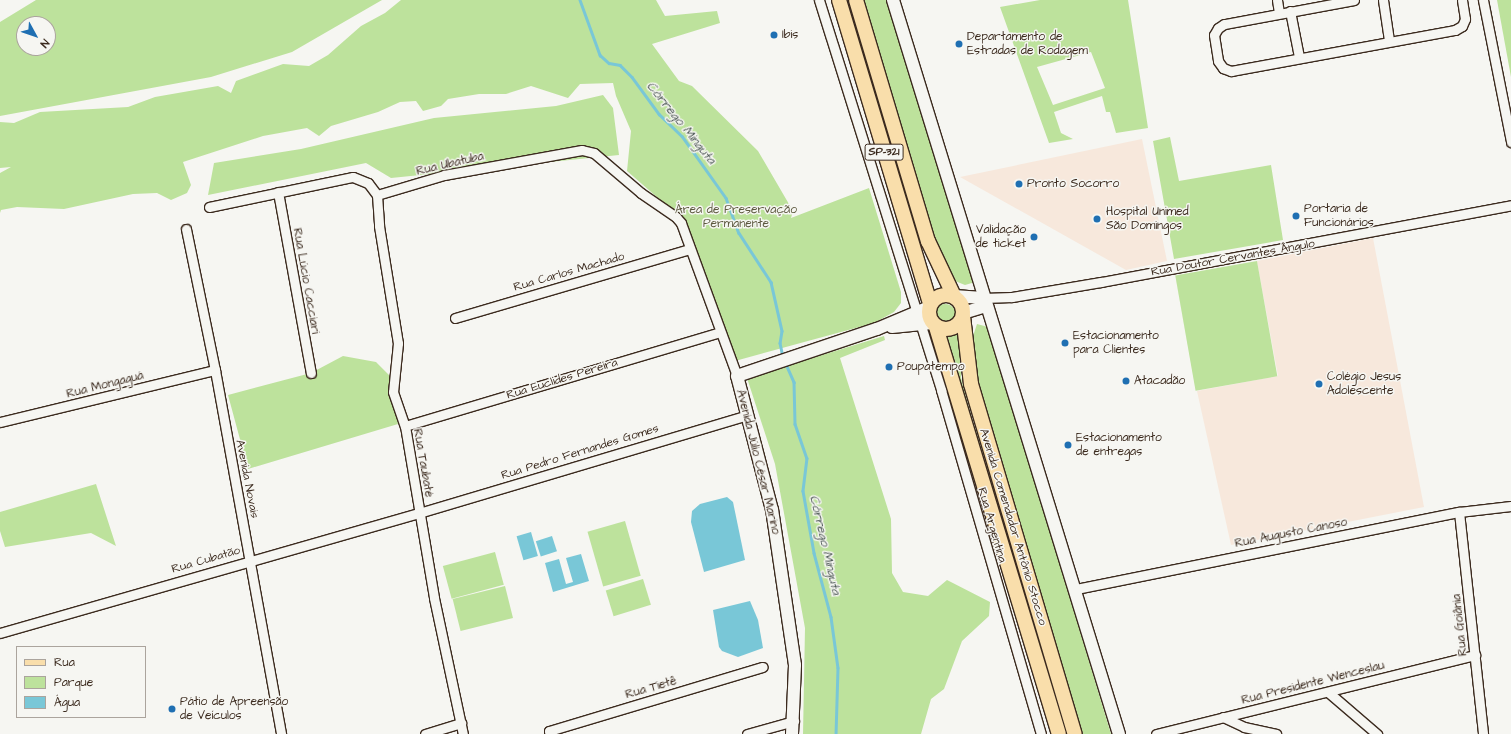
<!DOCTYPE html>
<html>
<head>
<meta charset="utf-8">
<style>
	body { margin:0 }
	#map { position:relative; width:1511px; height:734px; overflow:hidden; background:#f6f6f2; font-family:"Architects Daughter",sans-serif }
	div>[style] { position:absolute }
	.built>* { inset:0; background:#f7e8dc }
	.green>* { inset:0; background:#bde29c; transform-origin:0 0 }
	.round { border-radius:50% }
	.water>* { inset:0; background:#79c7d7; transform-origin:0 0 }
	.stream>* { height:2.5px; margin:-1.25px; padding:0 1.25px; transform-origin:1.25px; border-radius:1.25px; background:#79c7d7 }
	.roads { filter:drop-shadow(1px 0 #3b2a1e) drop-shadow(-1px 0 #3b2a1e) drop-shadow(0 1px #3b2a1e) drop-shadow(0 -1px #3b2a1e) }
	.street>* { height:9px; margin:-4.5px; padding:0 4.5px; transform-origin:4.5px; border-radius:4.5px; background:#f6f6f2 }
	.secondary>* { height:12px; margin:-6px; padding:0 6px; transform-origin:6px; border-radius:6px; background:#f6f6f2 }
	.primary>* { height:14px; margin:-7px; padding:0 7px; transform-origin:7px; border-radius:7px; background:#f9deab }
	.primary>.ring { margin:-7px; padding:0; box-sizing:content-box; background:none; border:14px solid #f9deab; border-radius:50% }
	.dots>* { width:11px; height:11px; translate:-50% -50%; box-sizing:border-box; border:2px solid #f6f6f2; border-radius:50% }
	span { translate:-50% -50%; white-space:nowrap; text-align:center; line-height:1.15; -webkit-text-stroke:3px #f6f6f2; paint-order:stroke }
	.shield-label span { padding:1px 3px; background:#f6f6f2; border:1px solid; border-radius:3px; -webkit-text-stroke-width:0 }
	.shield-label { font-size:11px; color:#3b2a1e; font-weight:700 }
	.poi-label { font-size:12px; color:#3b2a1e }
	.left { translate:0 -50%; text-align:left }
	.right { translate:-100% -50%; text-align:right }
	.street-label { font-size:12px; color:#3b2a1e }
	.park-label { font-size:12px; color:#5c583e }
	.water-label { font-size:13px; color:#4e5956; font-style:italic }
	.legend { position:absolute; left:16px; top:646px; width:130px; height:72px; box-sizing:border-box; background:#f6f6f2; border:1px solid #aba49d; margin:0; padding:5px 7px; list-style:none; font-size:12px; color:#3b2a1e }
	.legend li { display:flex; align-items:center; gap:8px; height:20px }
	.legend b { width:20px; border:1px solid #aba49d }
	.north { position:absolute; left:16px; top:16px; width:40px; height:40px; box-sizing:border-box; background:#f6f6f2; border:1px solid #aba49d; border-radius:50%; rotate:130deg; font-size:11px; font-weight:700; line-height:16px; text-align:center; color:#3b2a1e }
	.north::after { content:''; display:block; margin:auto; width:14px; height:18px; background:#1f6fb2; clip-path:polygon(50% 0,100% 100%,50% 72%,0 100%) }
</style>
</head>
<body>
<div id="map">
	<div class="built">
		<i style="clip-path:polygon(1142px 139px,1167px 261px,1126px 270px,960px 177px)"></i>
		<i style="clip-path:polygon(1373px 238px,1424px 507px,1231px 545px,1197px 391px,1278px 376px,1257px 261px)"></i>
	</div>
	<div class="green">
		<i style="clip-path:polygon(evenodd,36px 0,382px 0,292px 52px,211px 77px,0 116px,0 22px,36px 0,24px 24px,48px 24px,48px 48px,24px 48px,24px 24px)"></i>
		<i style="clip-path:polygon(401px 0,656px 0,665px 16px,717px 11px,720px 23px,652px 44px,679px 81px,692px 86px,758px 151px,793px 211px,791px 218px,869px 188px,901px 292px,901px 303px,894px 312px,874px 323px,735px 361px,681px 218px,627px 171px,631px 131px,616px 96px,613px 83px,580px 84px,568px 98px,531px 86px,506px 94px,479px 94px,448px 99px,441px 106px,423px 111px,416px 101px,400px 102px,378px 112px,331px 126px,319px 136px,307px 128px,263px 136px,183px 162px,191px 185px,187px 193px,171px 200px,157px 193px,133px 194px,64px 209px,17px 207px,1px 210px,0 213px,0 173px,11px 167px,0 168px,0 122px,14px 123px,40px 112px,128px 107px,155px 97px,218px 86px,231px 93px,236px 81px,283px 64px,309px 66px,328px 55px,361px 26px,385px 13px)"></i>
		<i style="clip-path:polygon(860px 0,889px 0,973px 276px,972px 283px,965px 285px,955px 281px,934px 241px)"></i>
		<i style="clip-path:polygon(evenodd,1040px 0,1128px 0,1148px 128px,1116px 133px,1110px 112px,1106px 112px,1102px 96px,1054px 112px,1061px 133px,1073px 139px,1049px 143px,1000px 7px,1040px 0,1091px 52px,1105px 88px,1053px 105px,1037px 67px,1091px 52px)"></i>
		<i style="clip-path:polygon(1497px 0,1511px 0,1511px 77px)"></i>
		<i style="clip-path:polygon(603px 95px,613px 108px,619px 155px,391px 178px,366px 163px,208px 195px,214px 163px,301px 149px,434px 118px,556px 106px)"></i>
		<i style="clip-path:polygon(1170px 137px,1179px 181px,1271px 165px,1283px 240px,1174px 259px,1153px 141px)"></i>
		<i style="left:1257px;top:261px;width:117px;height:83px;rotate:80deg"></i>
		<i class="round" style="left:934px;top:304px;width:22px;height:22px"></i>
		<i style="clip-path:polygon(977px 324px,988px 327px,1111px 734px,1081px 734px,976px 381px,973px 336px)"></i>
		<i style="clip-path:polygon(961px 331px,961px 378px,972px 418px,1069px 734px,1064px 734px,942px 334px)"></i>
		<i style="clip-path:polygon(884px 336px,885px 340px,840px 358px,891px 519px,892px 573px,903px 592px,928px 596px,947px 580px,990px 602px,989px 616px,962px 641px,944px 689px,931px 699px,921px 734px,803px 734px,805px 628px,775px 464px,747px 378px)"></i>
		<i style="clip-path:polygon(343px 356px,376px 362px,391px 377px,398px 424px,248px 469px,228px 395px,311px 373px)"></i>
		<i style="clip-path:polygon(96px 484px,116px 546px,91px 533px,5px 547px,0 531px,0 512px)"></i>
		<i style="left:625px;top:521px;width:57px;height:39px;rotate:74deg"></i>
		<i style="left:495px;top:552px;width:34px;height:54px;rotate:75deg"></i>
		<i style="left:643px;top:579px;width:27px;height:39px;rotate:73deg"></i>
		<i style="left:505px;top:586px;width:33px;height:54px;rotate:76deg"></i>
	</div>
	<div class="water">
		<i style="clip-path:polygon(727px 497px,733px 502px,745px 560px,704px 572px,691px 522px,692px 511px,700px 504px)"></i>
		<i style="left:531px;top:532px;width:25px;height:15px;rotate:74deg"></i>
		<i style="left:552px;top:536px;width:16px;height:17px;rotate:72deg"></i>
		<i style="clip-path:polygon(581px 554px,589px 581px,553px 592px,545px 563px,559px 559px,566px 584px,573px 582px,566px 558px)"></i>
		<i style="clip-path:polygon(750px 601px,758px 620px,763px 648px,738px 657px,722px 651px,719px 647px,713px 610px)"></i>
	</div>
	<div class="stream">
		<i style="left:580px;top:0;width:59px;rotate:70deg"></i>
		<i style="left:600px;top:55px;width:12px;rotate:42deg"></i>
		<i style="left:609px;top:63px;width:11px;rotate:10deg"></i>
		<i style="left:620px;top:65px;width:17px;rotate:45deg"></i>
		<i style="left:632px;top:77px;width:46px;rotate:53.9deg"></i>
		<i style="left:659px;top:114px;width:32px;rotate:44deg"></i>
		<i style="left:682px;top:136px;width:76px;rotate:54.6deg"></i>
		<i style="left:726px;top:198px;width:37px;rotate:70deg"></i>
		<i style="left:739px;top:233px;width:59px;rotate:56.9deg"></i>
		<i style="left:771px;top:282px;width:50px;rotate:77.3deg"></i>
		<i style="left:782px;top:331px;width:12px;rotate:99deg"></i>
		<i style="left:780px;top:343px;width:14px;rotate:78deg"></i>
		<i style="left:786px;top:364px;width:20px;rotate:66deg"></i>
		<i style="left:794px;top:382px;width:42px;rotate:88.6deg"></i>
		<i style="left:795px;top:424px;width:36px;rotate:71deg"></i>
		<i style="left:807px;top:458px;width:33px;rotate:97deg"></i>
		<i style="left:803px;top:491px;width:63px;rotate:79.9deg"></i>
		<i style="left:814px;top:553px;width:66px;rotate:75.1deg"></i>
		<i style="left:831px;top:617px;width:51px;rotate:82.2deg"></i>
		<i style="left:838px;top:668px;width:66px;rotate:91.7deg"></i>
	</div>
	<div class="roads">
		<div class="street">
			<i style="left:819px;top:0;width:409px;rotate:72.6deg"></i>
			<i style="left:941px;top:390px;width:358px;rotate:73.8deg"></i>
			<i style="left:1277px;top:0;width:13px;rotate:81deg"></i>
			<i style="left:1354px;top:0;width:132px;rotate:169.5deg"></i>
			<i style="left:1224px;top:24px;width:7px;rotate:146deg"></i>
			<i style="left:1218px;top:28px;width:8px;rotate:120deg"></i>
			<i style="left:1214px;top:35px;width:26px;rotate:81deg"></i>
			<i style="left:1218px;top:61px;width:9px;rotate:54deg"></i>
			<i style="left:1223px;top:68px;width:9px;rotate:21deg"></i>
			<i style="left:1231px;top:71px;width:228px;rotate:-10.4deg"></i>
			<i style="left:1455px;top:30px;width:8px;rotate:-30deg"></i>
			<i style="left:1462px;top:26px;width:8px;rotate:-67deg"></i>
			<i style="left:1465px;top:19px;width:19px;rotate:-99deg"></i>
			<i style="left:1383px;top:0;width:40px;rotate:81.5deg"></i>
			<i style="left:1483px;top:0;width:145px;rotate:78.8deg"></i>
			<i style="left:1290px;top:11px;width:47px;rotate:78.9deg"></i>
			<i style="left:278px;top:192px;width:184px;rotate:79.7deg"></i>
			<i style="left:377px;top:195px;width:31px;rotate:86deg"></i>
			<i style="left:379px;top:226px;width:119px;rotate:80.8deg"></i>
			<i style="left:398px;top:343px;width:49px;rotate:95.8deg"></i>
			<i style="left:393px;top:392px;width:36px;rotate:71deg"></i>
			<i style="left:405px;top:426px;width:174px;rotate:80.4deg"></i>
			<i style="left:434px;top:598px;width:139px;rotate:78deg"></i>
			<i style="left:377px;top:195px;width:70px;rotate:-16.6deg"></i>
			<i style="left:444px;top:175px;width:140px;rotate:-10.3deg"></i>
			<i style="left:582px;top:150px;width:12px;rotate:14deg"></i>
			<i style="left:594px;top:153px;width:62px;rotate:40.4deg"></i>
			<i style="left:641px;top:193px;width:42px;rotate:34.4deg"></i>
			<i style="left:676px;top:217px;width:8px;rotate:50deg"></i>
			<i style="left:681px;top:223px;width:163px;rotate:69.9deg"></i>
			<i style="left:209px;top:207px;width:147px;rotate:-11.8deg"></i>
			<i style="left:353px;top:177px;width:16px;rotate:22deg"></i>
			<i style="left:368px;top:183px;width:15px;rotate:53deg"></i>
			<i style="left:186px;top:229px;width:144px;rotate:78.4deg"></i>
			<i style="left:215px;top:370px;width:370px;rotate:79.7deg"></i>
			<i style="left:983px;top:298px;width:29px;rotate:-2deg"></i>
			<i style="left:1012px;top:297px;width:90px;rotate:-9.6deg"></i>
			<i style="left:1101px;top:282px;width:417px;rotate:-10.6deg"></i>
			<i style="left:455px;top:318px;width:245px;rotate:-16.4deg"></i>
			<i style="left:0;top:422px;width:221px;rotate:-13.6deg"></i>
			<i style="left:405px;top:426px;width:329px;rotate:-16.6deg"></i>
			<i style="left:1459px;top:512px;width:223px;rotate:83.8deg"></i>
			<i style="left:1076px;top:589px;width:391px;rotate:-11.4deg"></i>
			<i style="left:1459px;top:512px;width:52px;rotate:-6.6deg"></i>
			<i style="left:0;top:633px;width:436px;rotate:-16deg"></i>
			<i style="left:419px;top:513px;width:343px;rotate:-16.6deg"></i>
			<i style="left:1328px;top:692px;width:65px;rotate:40.6deg"></i>
			<i style="left:1223px;top:717px;width:23px;rotate:25deg"></i>
			<i style="left:1244px;top:727px;width:33px;rotate:12deg"></i>
			<i style="left:425px;top:734px;width:38px;rotate:-17deg"></i>
			<i style="left:550px;top:734px;width:3px;rotate:-108deg"></i>
			<i style="left:549px;top:731px;width:223px;rotate:-16.7deg"></i>
			<i style="left:747px;top:734px;width:49px;rotate:-15.5deg"></i>
			<i style="left:1156px;top:734px;width:329px;rotate:-13.9deg"></i>
		</div>
		<div class="secondary">
			<i style="left:893px;top:0;width:768px;rotate:72.89deg"></i>
			<i style="left:954px;top:296px;width:29px;rotate:4deg"></i>
			<i style="left:963px;top:313px;width:24px;rotate:-17deg"></i>
			<i style="left:892px;top:327px;width:40px;rotate:-5.7deg"></i>
			<i style="left:792px;top:734px;width:69px;rotate:-87.5deg"></i>
			<i style="left:795px;top:665px;width:157px;rotate:-98.4deg"></i>
			<i style="left:772px;top:510px;width:138px;rotate:-104.6deg"></i>
			<i style="left:737px;top:376px;width:148px;rotate:-18.6deg"></i>
			<i style="left:877px;top:329px;width:56px;rotate:-22.9deg"></i>
		</div>
		<div class="primary">
			<i style="left:839px;top:0;width:317px;rotate:73.3deg"></i>
			<i style="left:856px;top:0;width:252px;rotate:73.4deg"></i>
			<i style="left:928px;top:241px;width:61px;rotate:64.7deg"></i>
			<i class="ring" style="left:929px;top:295px;width:20px;height:20px"></i>
			<i style="left:963px;top:316px;width:68px;rotate:83.3deg"></i>
			<i style="left:971px;top:384px;width:365px;rotate:73.5deg"></i>
			<i style="left:936px;top:327px;width:425px;rotate:73.2deg"></i>
		</div>
	</div>
	<div class="dots">
		<i style="left:774px;top:35px;background:#1f6fb2"></i>
		<i style="left:959px;top:44px;background:#1f6fb2"></i>
		<i style="left:1019px;top:184px;background:#1f6fb2"></i>
		<i style="left:1296px;top:216px;background:#1f6fb2"></i>
		<i style="left:1097px;top:219px;background:#1f6fb2"></i>
		<i style="left:1034px;top:237px;background:#1f6fb2"></i>
		<i style="left:1065px;top:343px;background:#1f6fb2"></i>
		<i style="left:889px;top:367px;background:#1f6fb2"></i>
		<i style="left:1126px;top:381px;background:#1f6fb2"></i>
		<i style="left:1319px;top:384px;background:#1f6fb2"></i>
		<i style="left:1068px;top:445px;background:#1f6fb2"></i>
		<i style="left:172px;top:709px;background:#1f6fb2"></i>
	</div>
	<div class="shield-label">
		<span style="left:884px;top:152px">SP-321</span>
	</div>
	<div class="poi-label">
		<span class="left" style="left:782px;top:35px">Ibis</span>
		<span class="left" style="left:967px;top:44px">Departamento de<br>Estradas de Rodagem</span>
		<span class="left" style="left:1027px;top:184px">Pronto Socorro</span>
		<span class="left" style="left:1304px;top:216px">Portaria de<br>Funcionários</span>
		<span class="left" style="left:1106px;top:219px">Hospital Unimed<br>São Domingos</span>
		<span class="right" style="left:1026px;top:237px">Validação<br>de ticket</span>
		<span class="left" style="left:1073px;top:343px">Estacionamento<br>para Clientes</span>
		<span class="left" style="left:897px;top:367px">Poupatempo</span>
		<span class="left" style="left:1327px;top:384px">Colégio Jesus<br>Adolescente</span>
		<span class="left" style="left:1134px;top:381px">Atacadão</span>
		<span class="left" style="left:1076px;top:445px">Estacionamento<br>de entregas</span>
		<span class="left" style="left:180px;top:709px">Pátio de Apreensão<br>de Veículos</span>
	</div>
	<div class="street-label">
		<span style="left:450px;top:164px;rotate:-13deg">Rua Ubatuba</span>
		<span style="left:1233px;top:258px;rotate:-10deg">Rua Doutor Cervantes Ângulo</span>
		<span style="left:569px;top:272px;rotate:-16deg">Rua Carlos Machado</span>
		<span style="left:306px;top:281px;rotate:80deg">Rua Lúcio Cacciari</span>
		<span style="left:562px;top:379px;rotate:-17deg">Rua Euclides Pereira</span>
		<span style="left:105px;top:385px;rotate:-14deg">Rua Mongaguá</span>
		<span style="left:580px;top:452px;rotate:-17deg">Rua Pedro Fernandes Gomes</span>
		<span style="left:758px;top:462px;rotate:76deg">Avenida Júlio César Marino</span>
		<span style="left:423px;top:463px;rotate:80deg">Rua Taubaté</span>
		<span style="left:247px;top:479px;rotate:79deg">Avenida Novais</span>
		<span style="left:992px;top:525px;rotate:74deg">Rua Argentina</span>
		<span style="left:1013px;top:527px;rotate:73deg">Avenida Comendador Antônio Stocco</span>
		<span style="left:1291px;top:533px;rotate:-11deg">Rua Augusto Canoso</span>
		<span style="left:206px;top:560px;rotate:-16deg">Rua Cubatão</span>
		<span style="left:1460px;top:625px;rotate:-96deg">Rua Goiânia</span>
		<span style="left:1313px;top:683px;rotate:-14deg">Rua Presidente Wenceslau</span>
		<span style="left:651px;top:688px;rotate:-16deg">Rua Tietê</span>
	</div>
	<div class="park-label">
		<span style="left:736px;top:217px">Área de Preservação<br>Permanente</span>
	</div>
	<div class="water-label">
		<span style="left:681px;top:123px;rotate:51deg">Córrego Minguta</span>
		<span style="left:825px;top:545px;rotate:77deg">Córrego Minguta</span>
	</div>
	<ul class="legend">
	<li><b style="height:5px;background:#f9deab"></b>Rua</li>
	<li><b style="height:11px;background:#bde29c"></b>Parque</li>
	<li><b style="height:11px;background:#79c7d7"></b>Água</li>
	</ul>
	<div class="north">N</div>
</div>
</body>
</html>
